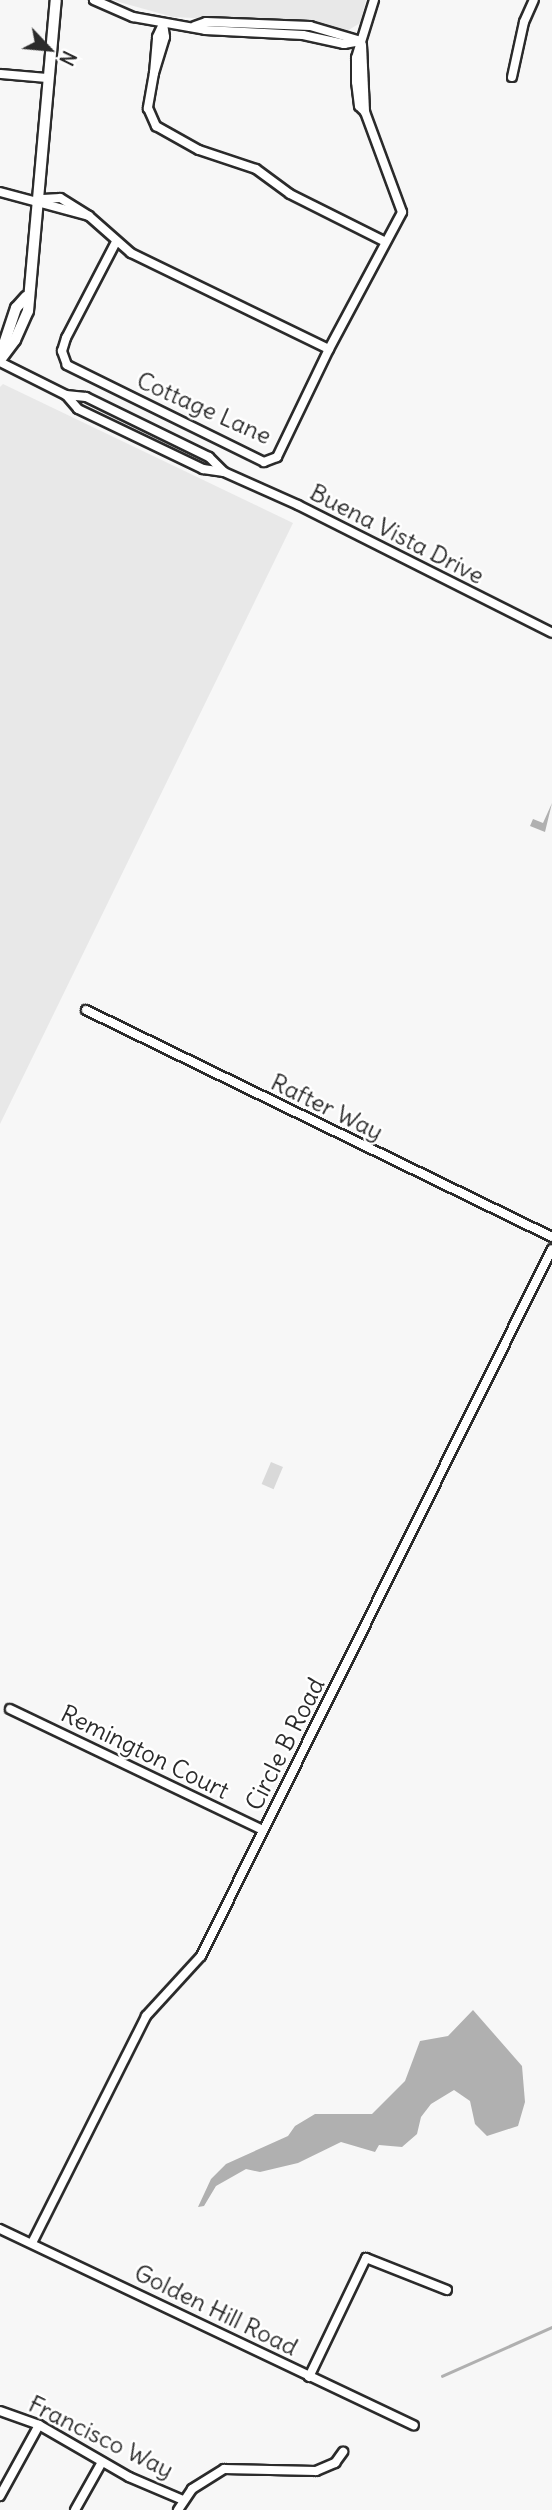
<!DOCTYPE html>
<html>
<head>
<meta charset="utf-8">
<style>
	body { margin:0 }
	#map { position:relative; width:552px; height:2510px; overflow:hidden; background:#f7f7f7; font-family:Delius,sans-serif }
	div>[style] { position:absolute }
	.built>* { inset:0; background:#e8e8e8 }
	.green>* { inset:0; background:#d9d9d9; transform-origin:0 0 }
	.water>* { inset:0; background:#b0b0b0 }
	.stream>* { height:2.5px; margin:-1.25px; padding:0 1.25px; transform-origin:1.25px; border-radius:1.25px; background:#b0b0b0 }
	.roads { filter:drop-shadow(2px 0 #2b2b2b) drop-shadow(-2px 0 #2b2b2b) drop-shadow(0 2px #2b2b2b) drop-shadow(0 -2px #2b2b2b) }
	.minor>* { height:8px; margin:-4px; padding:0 4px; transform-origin:4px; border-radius:4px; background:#fff }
	.tertiary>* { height:10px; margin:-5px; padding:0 5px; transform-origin:5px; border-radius:5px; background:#fff }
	span { translate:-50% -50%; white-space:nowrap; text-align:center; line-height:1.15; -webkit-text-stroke:5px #fff; paint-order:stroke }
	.street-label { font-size:24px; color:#2b2b2b }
	.north { position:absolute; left:14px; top:14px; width:70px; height:70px; -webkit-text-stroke:5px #fff; paint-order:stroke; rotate:116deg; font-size:19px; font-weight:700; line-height:28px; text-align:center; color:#2b2b2b }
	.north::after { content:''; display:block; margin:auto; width:24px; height:32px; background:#2b2b2b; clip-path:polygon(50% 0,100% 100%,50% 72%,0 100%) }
</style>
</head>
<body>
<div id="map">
	<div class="built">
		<i style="clip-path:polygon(112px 0,366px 0,360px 23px,347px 31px,309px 23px,173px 17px)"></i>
		<i style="clip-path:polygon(3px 384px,293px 523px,0 1124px,0 387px)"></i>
	</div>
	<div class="green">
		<i style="left:271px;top:1462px;width:13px;height:24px;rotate:23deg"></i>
	</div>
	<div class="water">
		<i style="clip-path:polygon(552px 803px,545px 832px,530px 826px,533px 819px,543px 823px)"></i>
		<i style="clip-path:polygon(473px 2010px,522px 2066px,525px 2102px,518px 2126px,487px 2136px,475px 2124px,470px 2101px,454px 2090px,431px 2104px,421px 2117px,417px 2134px,402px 2147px,379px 2145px,375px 2152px,341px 2142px,298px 2163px,260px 2172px,246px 2169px,216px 2186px,204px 2206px,198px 2207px,211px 2179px,226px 2164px,288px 2136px,295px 2126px,315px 2114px,372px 2114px,405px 2081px,420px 2041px,448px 2036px)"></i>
	</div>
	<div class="stream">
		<i style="left:442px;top:2376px;width:120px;rotate:-24deg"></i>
	</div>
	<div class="roads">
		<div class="minor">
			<i style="left:94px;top:0;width:43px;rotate:23.6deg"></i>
			<i style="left:133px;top:17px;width:73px;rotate:10.2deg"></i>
			<i style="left:205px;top:30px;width:98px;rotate:2.9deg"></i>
			<i style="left:303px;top:35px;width:42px;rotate:12.4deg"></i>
			<i style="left:344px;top:44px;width:17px;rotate:-10deg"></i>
			<i style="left:361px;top:41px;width:53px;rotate:-163.6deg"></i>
			<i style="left:310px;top:26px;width:104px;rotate:-177.8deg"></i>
			<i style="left:206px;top:22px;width:12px;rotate:160deg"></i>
			<i style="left:163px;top:24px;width:13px;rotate:81deg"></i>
			<i style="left:165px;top:37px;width:38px;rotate:107deg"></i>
			<i style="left:154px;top:73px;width:36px;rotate:-85deg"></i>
			<i style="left:157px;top:37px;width:14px;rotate:-65deg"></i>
			<i style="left:362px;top:45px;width:67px;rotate:87.4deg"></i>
			<i style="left:154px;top:73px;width:36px;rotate:100deg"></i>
			<i style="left:148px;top:108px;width:20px;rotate:66deg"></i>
			<i style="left:156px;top:126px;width:49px;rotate:29.2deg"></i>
			<i style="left:199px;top:150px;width:60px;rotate:18.4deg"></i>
			<i style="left:256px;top:169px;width:42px;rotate:36.3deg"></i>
			<i style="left:290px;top:194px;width:105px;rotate:26.6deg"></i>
			<i style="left:0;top:74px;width:46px;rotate:5deg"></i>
			<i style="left:512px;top:77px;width:56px;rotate:-77.7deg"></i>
			<i style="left:524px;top:22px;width:24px;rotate:-66deg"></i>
			<i style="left:0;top:192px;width:92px;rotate:15.1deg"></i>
			<i style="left:89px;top:216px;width:34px;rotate:-148deg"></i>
			<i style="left:60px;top:198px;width:22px;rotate:177deg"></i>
			<i style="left:89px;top:216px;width:56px;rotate:41.4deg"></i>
			<i style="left:131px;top:253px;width:220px;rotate:25.9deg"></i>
			<i style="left:329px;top:349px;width:120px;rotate:115.7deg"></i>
			<i style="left:277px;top:457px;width:14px;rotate:159deg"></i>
			<i style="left:264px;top:462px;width:220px;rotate:-153.8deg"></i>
			<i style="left:67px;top:365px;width:15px;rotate:-110deg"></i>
			<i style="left:62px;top:351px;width:14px;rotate:-73deg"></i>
			<i style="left:66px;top:338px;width:108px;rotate:-62.5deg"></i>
			<i style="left:329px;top:349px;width:155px;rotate:-61.9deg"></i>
			<i style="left:402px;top:212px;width:107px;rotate:-110.3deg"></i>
			<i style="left:365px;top:112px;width:8px;rotate:-135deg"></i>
			<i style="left:359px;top:106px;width:24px;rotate:-97deg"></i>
			<i style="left:356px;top:82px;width:24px;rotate:-90deg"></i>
			<i style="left:356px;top:58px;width:61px;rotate:-72.8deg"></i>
			<i style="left:0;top:362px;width:74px;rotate:26.6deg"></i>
			<i style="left:66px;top:395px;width:20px;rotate:6deg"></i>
			<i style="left:86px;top:397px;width:137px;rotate:26deg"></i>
			<i style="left:209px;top:457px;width:21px;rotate:45deg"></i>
			<i style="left:66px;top:395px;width:18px;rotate:49deg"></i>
			<i style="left:78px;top:409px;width:139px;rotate:25.6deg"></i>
			<i style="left:203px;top:469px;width:21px;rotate:8deg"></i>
			<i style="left:224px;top:472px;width:81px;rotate:24deg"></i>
			<i style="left:298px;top:505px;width:284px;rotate:26.7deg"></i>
			<i style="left:86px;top:1010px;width:518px;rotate:25.97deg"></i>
			<i style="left:10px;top:1709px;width:280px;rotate:25.6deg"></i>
			<i style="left:0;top:2229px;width:458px;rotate:25.4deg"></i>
			<i style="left:32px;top:2243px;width:254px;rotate:-63.3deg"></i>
			<i style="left:146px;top:2016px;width:81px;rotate:-47.5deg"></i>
			<i style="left:201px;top:1956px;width:789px;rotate:-63.6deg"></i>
			<i style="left:309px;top:2377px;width:132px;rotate:-64.4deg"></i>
			<i style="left:366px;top:2258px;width:87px;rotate:21.6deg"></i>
			<i style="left:0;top:2411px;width:41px;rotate:19.7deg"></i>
			<i style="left:39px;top:2425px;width:104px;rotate:30deg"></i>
			<i style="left:129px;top:2477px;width:59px;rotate:23.1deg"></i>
			<i style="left:0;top:2496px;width:81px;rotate:-61.2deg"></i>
			<i style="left:75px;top:2510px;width:55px;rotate:-60.6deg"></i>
			<i style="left:178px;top:2510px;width:25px;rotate:-56deg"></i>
			<i style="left:192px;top:2489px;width:38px;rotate:-32deg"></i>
			<i style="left:224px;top:2469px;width:92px;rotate:1.2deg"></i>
			<i style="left:316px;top:2471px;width:21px;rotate:-23deg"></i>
			<i style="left:335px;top:2463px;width:14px;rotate:-54deg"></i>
		</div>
		<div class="tertiary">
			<i style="left:0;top:356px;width:51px;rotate:-71.6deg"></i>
			<i style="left:16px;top:308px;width:15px;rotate:-48deg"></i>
			<i style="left:0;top:360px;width:25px;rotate:-53deg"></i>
			<i style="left:15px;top:340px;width:32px;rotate:-66deg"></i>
			<i style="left:28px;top:311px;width:312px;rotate:-84.9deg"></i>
		</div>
	</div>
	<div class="street-label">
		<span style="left:204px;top:408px;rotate:24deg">Cottage Lane</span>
		<span style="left:397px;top:534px;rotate:27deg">Buena Vista Drive</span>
		<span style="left:327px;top:1107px;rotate:26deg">Rafter Way</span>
		<span style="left:285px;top:1744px;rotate:-63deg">Circle B Road</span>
		<span style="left:145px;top:1752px;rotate:26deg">Remington Court</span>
		<span style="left:216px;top:2310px;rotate:26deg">Golden Hill Road</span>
		<span style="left:101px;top:2437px;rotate:26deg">Francisco Way</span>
	</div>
	<div class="north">N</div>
</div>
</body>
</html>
